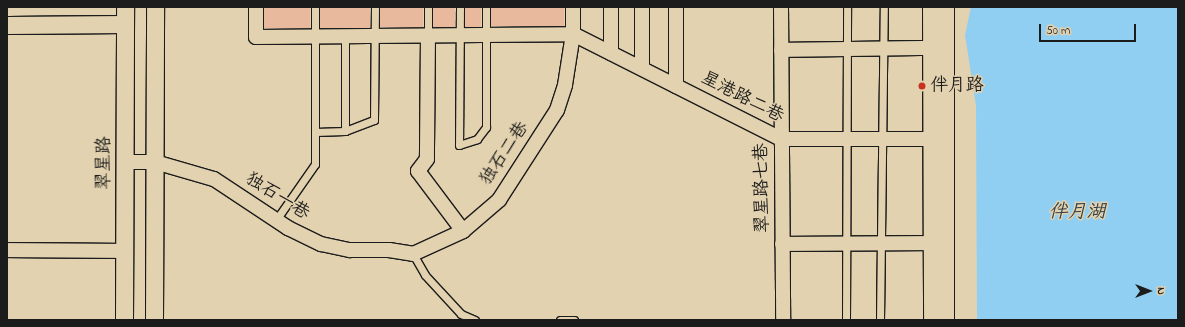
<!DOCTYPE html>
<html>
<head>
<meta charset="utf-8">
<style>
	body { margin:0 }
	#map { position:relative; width:1185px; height:327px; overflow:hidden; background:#e3d2af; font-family:"Indie Flower","LXGW WenKai TC",sans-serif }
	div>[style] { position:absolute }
	.water>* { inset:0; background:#91cff2 }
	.building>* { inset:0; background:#e8b99c; transform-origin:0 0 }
	.roads { filter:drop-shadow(1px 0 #1c1c1c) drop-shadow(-1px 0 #1c1c1c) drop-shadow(0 1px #1c1c1c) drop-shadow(0 -1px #1c1c1c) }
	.service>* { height:7px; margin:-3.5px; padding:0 3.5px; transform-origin:3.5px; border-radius:3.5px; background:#e3d2af }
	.minor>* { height:14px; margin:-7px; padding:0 7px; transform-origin:7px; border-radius:7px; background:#e3d2af }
	.tertiary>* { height:17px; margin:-8.5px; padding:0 8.5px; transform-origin:8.5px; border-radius:8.5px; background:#e3d2af }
	.dots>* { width:11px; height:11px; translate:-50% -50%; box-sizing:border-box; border:2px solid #e3d2af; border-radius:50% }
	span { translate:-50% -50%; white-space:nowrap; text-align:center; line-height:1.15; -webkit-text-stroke:3px #e3d2af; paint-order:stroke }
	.poi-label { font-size:18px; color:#1c1c1c }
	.left { translate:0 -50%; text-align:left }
	.street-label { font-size:18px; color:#1c1c1c }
	.water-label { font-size:19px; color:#334047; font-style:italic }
	.frame { position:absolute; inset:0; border:8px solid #1c1c1c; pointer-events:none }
	.north { position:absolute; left:1129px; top:271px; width:40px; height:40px; -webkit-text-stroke:3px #e3d2af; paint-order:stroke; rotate:90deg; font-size:11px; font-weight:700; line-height:16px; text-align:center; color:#1c1c1c }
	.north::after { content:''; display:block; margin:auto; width:14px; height:18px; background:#1c1c1c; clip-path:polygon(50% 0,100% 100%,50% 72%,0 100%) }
	.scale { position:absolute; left:1039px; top:24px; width:97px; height:18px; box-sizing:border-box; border:2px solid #1c1c1c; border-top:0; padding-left:5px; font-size:12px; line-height:14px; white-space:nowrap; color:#1c1c1c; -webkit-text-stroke:3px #e3d2af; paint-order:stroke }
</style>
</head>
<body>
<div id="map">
	<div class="water">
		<i style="clip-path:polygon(971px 7px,1178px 7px,1178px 320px,977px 320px,976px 106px,965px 35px)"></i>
	</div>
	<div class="building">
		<i style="left:264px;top:7px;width:46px;height:21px"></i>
		<i style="left:320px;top:7px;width:50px;height:21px"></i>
		<i style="left:380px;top:7px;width:43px;height:20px"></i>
		<i style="left:433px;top:7px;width:22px;height:20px"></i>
		<i style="left:465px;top:7px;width:16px;height:20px"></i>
		<i style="left:491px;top:7px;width:73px;height:19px"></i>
	</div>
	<div class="roads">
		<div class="service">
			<i style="left:460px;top:7px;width:138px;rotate:90.4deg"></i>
			<i style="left:459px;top:145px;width:19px;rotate:-18deg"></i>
			<i style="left:477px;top:139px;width:15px;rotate:-53deg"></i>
			<i style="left:486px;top:127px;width:120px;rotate:-90deg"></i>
			<i style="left:428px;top:35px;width:28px;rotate:-90deg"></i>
			<i style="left:345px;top:36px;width:95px;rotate:90deg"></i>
			<i style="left:315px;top:132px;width:30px;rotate:-2deg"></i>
			<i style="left:345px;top:131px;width:31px;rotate:-21deg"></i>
			<i style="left:374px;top:120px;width:113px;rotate:-89.5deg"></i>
			<i style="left:276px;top:220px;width:68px;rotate:-55.1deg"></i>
			<i style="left:315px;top:164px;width:157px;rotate:-90deg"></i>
			<i style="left:413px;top:254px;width:24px;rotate:60deg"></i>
			<i style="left:425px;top:275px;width:53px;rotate:47.3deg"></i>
			<i style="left:461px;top:314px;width:15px;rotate:23deg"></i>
			<i style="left:560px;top:320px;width:14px"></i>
			<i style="left:846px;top:320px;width:313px;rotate:-89.8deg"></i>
			<i style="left:880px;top:320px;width:313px;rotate:-89.3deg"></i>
		</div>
		<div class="minor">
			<i style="left:256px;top:7px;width:30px;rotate:90deg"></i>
			<i style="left:256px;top:37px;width:317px;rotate:-0.5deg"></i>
			<i style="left:573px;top:34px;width:233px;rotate:26.8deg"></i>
			<i style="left:781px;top:139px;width:151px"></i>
			<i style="left:611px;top:7px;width:46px;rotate:90deg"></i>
			<i style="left:676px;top:7px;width:79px;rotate:90deg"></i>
			<i style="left:781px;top:7px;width:313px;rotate:89.6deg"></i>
			<i style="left:428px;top:35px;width:124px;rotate:90.5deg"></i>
			<i style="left:427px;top:159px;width:15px;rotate:127deg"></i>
			<i style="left:418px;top:171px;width:75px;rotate:53.1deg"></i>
			<i style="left:781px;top:50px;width:151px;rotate:-0.8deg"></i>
			<i style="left:642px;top:68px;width:61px;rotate:-90deg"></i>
			<i style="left:125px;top:162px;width:30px"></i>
			<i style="left:155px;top:162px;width:61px;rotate:16.1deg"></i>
			<i style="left:214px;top:179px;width:89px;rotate:33.5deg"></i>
			<i style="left:288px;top:228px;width:37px;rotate:26deg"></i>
			<i style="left:321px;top:244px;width:30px;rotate:12deg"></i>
			<i style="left:350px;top:250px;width:39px"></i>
			<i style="left:389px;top:250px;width:24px;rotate:9deg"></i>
			<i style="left:413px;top:254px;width:55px;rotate:-24.7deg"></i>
			<i style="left:463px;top:231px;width:48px;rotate:-40.7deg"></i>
			<i style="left:499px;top:200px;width:107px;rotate:-57.2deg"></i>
			<i style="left:557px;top:110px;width:26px;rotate:-72deg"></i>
			<i style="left:565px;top:85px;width:52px;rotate:-81.1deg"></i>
			<i style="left:573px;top:34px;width:27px;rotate:-90deg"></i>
			<i style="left:782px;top:244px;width:150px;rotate:-0.4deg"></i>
			<i style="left:7px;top:250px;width:117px;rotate:0.5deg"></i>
		</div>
		<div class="tertiary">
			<i style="left:931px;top:7px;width:313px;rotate:89.8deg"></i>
			<i style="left:945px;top:7px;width:313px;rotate:90deg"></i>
			<i style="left:7px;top:25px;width:118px;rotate:-0.5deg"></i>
			<i style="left:124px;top:320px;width:313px;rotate:-89.8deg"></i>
			<i style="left:154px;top:320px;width:313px;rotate:-89.8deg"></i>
		</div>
	</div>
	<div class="dots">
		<i style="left:922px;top:86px;background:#c8321e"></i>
	</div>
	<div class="poi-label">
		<span class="left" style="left:930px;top:86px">伴月路</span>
	</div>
	<div class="street-label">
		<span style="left:742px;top:98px;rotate:27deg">星港路二巷</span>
		<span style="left:505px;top:154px;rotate:-56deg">独石二巷</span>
		<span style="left:105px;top:163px;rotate:-90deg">翠星路</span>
		<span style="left:763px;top:188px;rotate:-91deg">翠星路七巷</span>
		<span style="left:277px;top:197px;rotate:32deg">独石一巷</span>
	</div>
	<div class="water-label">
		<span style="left:1077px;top:213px">伴月湖</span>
	</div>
	<div class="frame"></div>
	<div class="north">N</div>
	<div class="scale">50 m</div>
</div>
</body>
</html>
